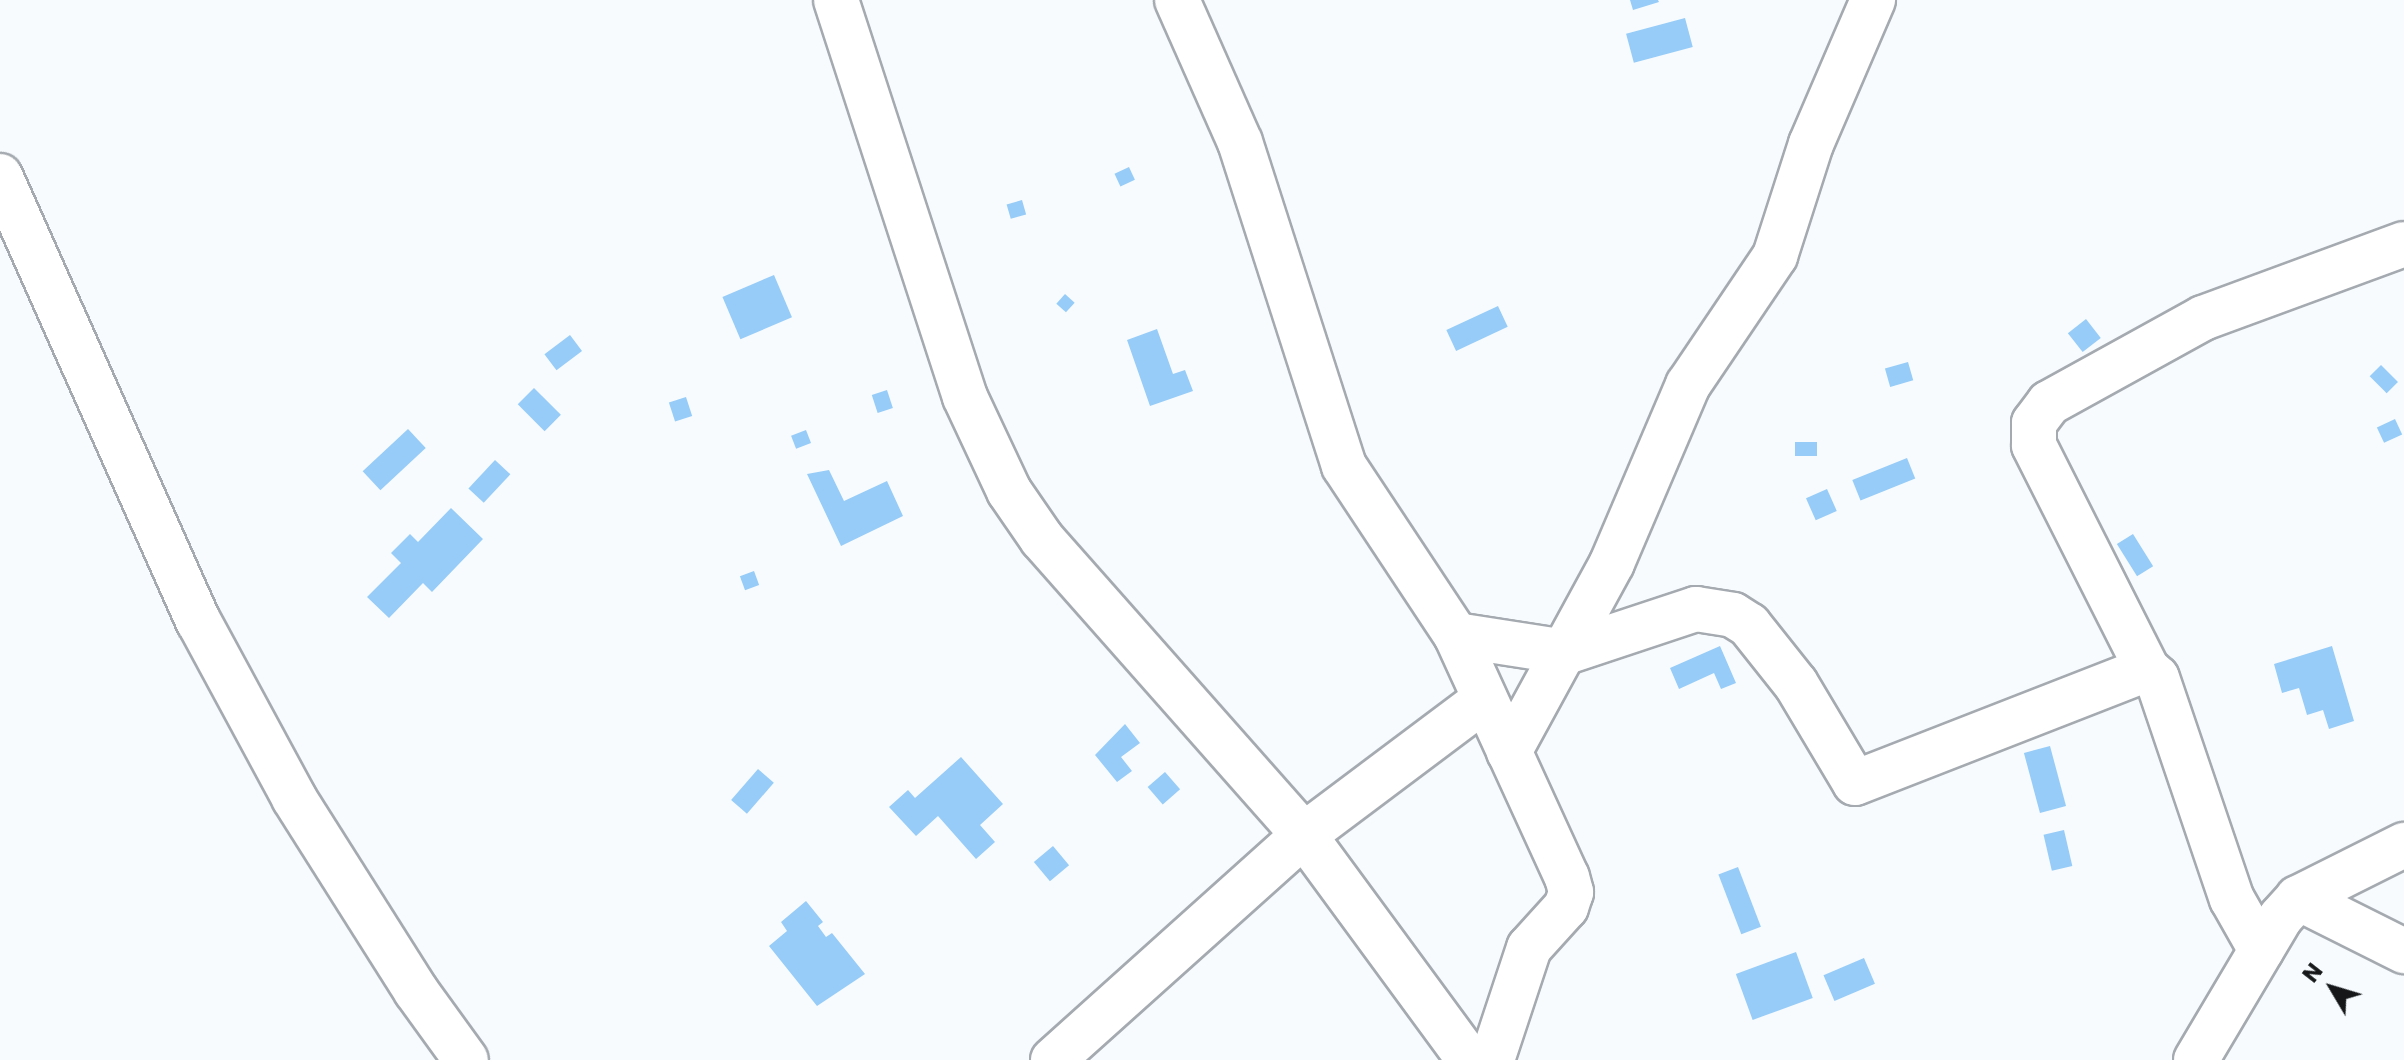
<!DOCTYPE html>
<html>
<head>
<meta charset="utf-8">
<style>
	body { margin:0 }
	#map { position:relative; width:2404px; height:1060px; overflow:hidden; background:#f7fbfe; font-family:Poppins,sans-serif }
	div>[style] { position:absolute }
	.building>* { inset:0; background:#96ccf7; transform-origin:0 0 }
	.roads { filter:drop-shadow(2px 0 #a4aab0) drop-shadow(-2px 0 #a4aab0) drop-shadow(0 2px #a4aab0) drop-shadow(0 -2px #a4aab0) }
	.minor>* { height:44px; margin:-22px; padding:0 22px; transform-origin:22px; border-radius:22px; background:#fff }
	.tertiary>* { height:44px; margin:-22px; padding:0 22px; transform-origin:22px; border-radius:22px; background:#fff }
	span { translate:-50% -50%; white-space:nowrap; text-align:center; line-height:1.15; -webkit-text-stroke:7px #f7fbfe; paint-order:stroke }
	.north { position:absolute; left:2292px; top:948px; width:80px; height:80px; -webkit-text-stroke:6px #f7fbfe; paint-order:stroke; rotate:308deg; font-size:22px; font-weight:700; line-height:32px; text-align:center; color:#151719 }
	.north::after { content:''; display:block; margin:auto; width:28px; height:36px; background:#151719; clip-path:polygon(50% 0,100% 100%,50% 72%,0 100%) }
</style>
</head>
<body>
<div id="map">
	<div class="building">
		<i style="clip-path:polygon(1630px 0,1658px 0,1659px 2px,1633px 10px)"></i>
		<i style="left:1685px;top:18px;width:30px;height:61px;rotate:75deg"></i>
		<i style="left:1129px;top:167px;width:14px;height:16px;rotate:65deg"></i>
		<i style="left:1022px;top:200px;width:15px;height:16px;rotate:74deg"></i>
		<i style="left:774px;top:275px;width:46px;height:56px;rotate:67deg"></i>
		<i style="left:1065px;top:294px;width:13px;height:13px;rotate:42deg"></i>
		<i style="left:1498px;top:306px;width:23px;height:57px;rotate:65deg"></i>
		<i style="left:2086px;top:319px;width:24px;height:23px;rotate:52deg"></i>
		<i style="clip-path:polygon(1157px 329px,1173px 374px,1185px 370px,1193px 391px,1150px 406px,1127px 340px)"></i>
		<i style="left:570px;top:335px;width:20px;height:32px;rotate:53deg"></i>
		<i style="left:1908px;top:362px;width:19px;height:24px;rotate:74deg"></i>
		<i style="left:2381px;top:365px;width:24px;height:16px;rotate:45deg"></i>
		<i style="left:534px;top:388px;width:38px;height:23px;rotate:45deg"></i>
		<i style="left:887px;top:390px;width:19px;height:16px;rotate:72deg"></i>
		<i style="left:686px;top:397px;width:20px;height:18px;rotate:72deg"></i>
		<i style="left:2395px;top:419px;width:17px;height:20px;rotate:65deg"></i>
		<i style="left:408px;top:429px;width:26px;height:62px;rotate:47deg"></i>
		<i style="left:806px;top:430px;width:14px;height:16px;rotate:69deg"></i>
		<i style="left:1817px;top:442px;width:14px;height:22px;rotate:90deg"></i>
		<i style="left:1907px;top:458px;width:22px;height:59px;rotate:68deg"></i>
		<i style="left:495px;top:460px;width:21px;height:39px;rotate:43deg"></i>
		<i style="clip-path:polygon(829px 470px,844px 501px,887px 481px,903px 516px,841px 546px,807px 474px)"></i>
		<i style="left:1827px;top:489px;width:24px;height:23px;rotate:66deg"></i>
		<i style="clip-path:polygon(451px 508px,483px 539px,432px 592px,423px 583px,389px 618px,367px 597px,401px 563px,391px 553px,410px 534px,418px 542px)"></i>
		<i style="left:2133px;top:534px;width:38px;height:19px;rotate:58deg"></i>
		<i style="left:754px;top:571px;width:15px;height:15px;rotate:70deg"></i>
		<i style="clip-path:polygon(1720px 646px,1736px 683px,1721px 689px,1714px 673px,1679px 689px,1670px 668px)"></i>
		<i style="clip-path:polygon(2332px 646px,2354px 721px,2329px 729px,2323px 710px,2307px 715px,2299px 688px,2282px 693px,2274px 664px)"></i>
		<i style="clip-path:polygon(1125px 724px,1140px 743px,1121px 757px,1132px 771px,1117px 782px,1095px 755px)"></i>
		<i style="left:2050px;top:746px;width:62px;height:27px;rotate:75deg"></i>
		<i style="clip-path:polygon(961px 757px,1003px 804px,980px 825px,995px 842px,976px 859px,938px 816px,916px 836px,889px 807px,908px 790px,915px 798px)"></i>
		<i style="left:758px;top:769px;width:21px;height:41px;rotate:41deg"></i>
		<i style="left:1165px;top:772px;width:23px;height:23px;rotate:49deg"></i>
		<i style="left:2064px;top:830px;width:37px;height:21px;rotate:77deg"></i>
		<i style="left:1053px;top:846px;width:25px;height:25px;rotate:50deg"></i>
		<i style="left:1738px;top:867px;width:64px;height:21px;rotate:69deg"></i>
		<i style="clip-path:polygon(806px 901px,823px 922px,818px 926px,826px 937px,832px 933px,865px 974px,817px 1006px,769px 946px,787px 931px,781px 922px)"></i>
		<i style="left:1796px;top:952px;width:49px;height:64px;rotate:70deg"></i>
		<i style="left:1864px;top:958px;width:28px;height:44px;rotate:67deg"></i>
	</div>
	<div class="roads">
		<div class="minor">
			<i style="left:836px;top:0;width:417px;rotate:72deg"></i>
			<i style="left:965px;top:397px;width:104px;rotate:64.9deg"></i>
			<i style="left:1009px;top:491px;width:58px;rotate:55.5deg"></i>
			<i style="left:1042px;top:539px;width:395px;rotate:48.5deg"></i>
			<i style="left:1304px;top:835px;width:279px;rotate:53.7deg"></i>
			<i style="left:1177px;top:0;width:155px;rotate:66.1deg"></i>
			<i style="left:1240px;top:142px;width:340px;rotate:72.2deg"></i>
			<i style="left:1344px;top:466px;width:203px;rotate:56.5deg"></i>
			<i style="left:1456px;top:635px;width:266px;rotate:65.4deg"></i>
			<i style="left:1567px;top:877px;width:16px;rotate:75deg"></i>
			<i style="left:1571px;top:892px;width:16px;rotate:108deg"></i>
			<i style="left:1566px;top:907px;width:55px;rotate:132.1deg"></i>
			<i style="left:1529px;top:948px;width:118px;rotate:108.3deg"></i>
			<i style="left:1456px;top:635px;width:111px;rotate:8.8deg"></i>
			<i style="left:1566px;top:652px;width:137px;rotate:-18.3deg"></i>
			<i style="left:1696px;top:609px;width:37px;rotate:9deg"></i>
			<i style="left:1733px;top:615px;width:19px;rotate:32deg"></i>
			<i style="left:1749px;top:625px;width:75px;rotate:51.5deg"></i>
			<i style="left:1796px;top:684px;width:115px;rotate:59.2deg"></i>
			<i style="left:1855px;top:783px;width:313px;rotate:-21.3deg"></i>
			<i style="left:2147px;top:669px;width:13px;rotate:42deg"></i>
			<i style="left:2157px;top:678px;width:233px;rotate:71.3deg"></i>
			<i style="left:2232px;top:899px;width:59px;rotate:60.4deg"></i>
			<i style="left:2147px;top:669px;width:251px;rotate:-116.8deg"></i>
			<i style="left:2034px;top:445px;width:22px;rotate:-90deg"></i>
			<i style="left:2034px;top:423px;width:25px;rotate:-53deg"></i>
			<i style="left:2049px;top:403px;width:176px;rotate:-28.9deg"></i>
			<i style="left:2203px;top:318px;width:214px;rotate:-20.2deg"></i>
			<i style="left:1509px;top:752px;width:215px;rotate:-61.4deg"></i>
			<i style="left:1612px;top:563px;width:194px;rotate:-66.9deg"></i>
			<i style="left:1688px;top:385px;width:156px;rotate:-56deg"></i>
			<i style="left:1775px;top:256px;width:118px;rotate:-72.2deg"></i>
			<i style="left:1811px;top:144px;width:157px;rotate:-66.7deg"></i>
			<i style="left:2298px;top:898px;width:119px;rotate:26.6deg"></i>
			<i style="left:1053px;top:1060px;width:337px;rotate:-41.9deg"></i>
			<i style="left:1304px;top:835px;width:226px;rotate:-36.9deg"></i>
			<i style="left:2196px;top:1060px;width:166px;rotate:-59.3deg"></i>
			<i style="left:2281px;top:917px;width:25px;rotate:-48deg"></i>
			<i style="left:2298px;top:898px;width:119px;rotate:-26.6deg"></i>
		</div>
		<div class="tertiary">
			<i style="left:0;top:176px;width:488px;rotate:66deg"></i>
			<i style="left:199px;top:622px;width:200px;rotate:61.6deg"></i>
			<i style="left:294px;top:798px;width:228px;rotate:57.7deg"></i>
			<i style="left:416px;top:991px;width:85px;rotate:54.1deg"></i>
		</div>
	</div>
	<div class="north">N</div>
</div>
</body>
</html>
